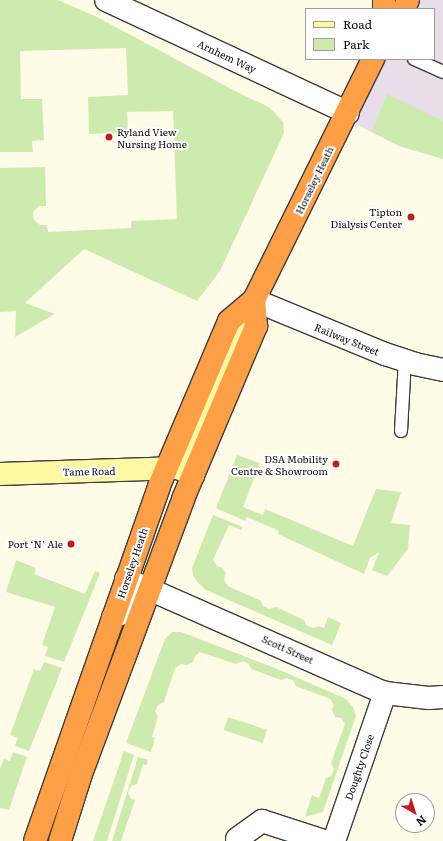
<!DOCTYPE html>
<html>
<head>
<meta charset="utf-8">
<style>
	body { margin:0 }
	#map { position:relative; width:443px; height:841px; overflow:hidden; background:#fffbe7; font-family:Literata,serif }
	div>[style] { position:absolute }
	.industrial>* { inset:0; background:#e9ddea }
	.green>* { inset:0; background:#cdebaf; transform-origin:0 0 }
	.roads { filter:drop-shadow(1px 0 #3d3d3d) drop-shadow(-1px 0 #3d3d3d) drop-shadow(0 1px #3d3d3d) drop-shadow(0 -1px #3d3d3d) }
	.lane>* { height:12px; margin:-6px; padding:0 6px; transform-origin:6px; border-radius:6px; background:#fff }
	.street>* { height:22px; margin:-11px; padding:0 11px; transform-origin:11px; border-radius:11px; background:#fff }
	.secondary>* { height:22px; margin:-11px; padding:0 11px; transform-origin:11px; border-radius:11px; background:#fff7a2 }
	.highway>* { height:22px; margin:-11px; padding:0 11px; transform-origin:11px; border-radius:11px; background:#fd9f47 }
	.dots>* { width:11px; height:11px; translate:-50% -50%; box-sizing:border-box; border:2px solid #fff; border-radius:50% }
	span { translate:-50% -50%; white-space:nowrap; text-align:center; line-height:1.15; -webkit-text-stroke:4px #fff; paint-order:stroke }
	.street-label { font-size:10px; color:#0a0a0a }
	.poi-label { font-size:10px; color:#0a0a0a }
	.left { translate:0 -50%; text-align:left }
	.right { translate:-100% -50%; text-align:right }
	.legend { position:absolute; left:305px; top:8px; width:130px; height:52px; box-sizing:border-box; background:#fff; border:1px solid #9d9d9d; margin:0; padding:5px 7px; list-style:none; font-size:12px; color:#0a0a0a }
	.legend li { display:flex; align-items:center; gap:8px; height:20px }
	.legend b { width:20px; border:1px solid #9d9d9d }
	.north { position:absolute; left:395px; top:793px; width:40px; height:40px; box-sizing:border-box; background:#fff; border:1px solid #9d9d9d; border-radius:50%; rotate:141deg; font-size:11px; font-weight:700; line-height:16px; text-align:center; color:#0a0a0a }
	.north::after { content:''; display:block; margin:auto; width:14px; height:18px; background:#c01c20; clip-path:polygon(50% 0,100% 100%,50% 72%,0 100%) }
</style>
</head>
<body>
<div id="map">
	<div class="industrial">
		<i style="clip-path:polygon(398px 0,443px 0,443px 159px,399px 146px,345px 119px,373px 59px,434px 59px,434px 9px,394px 9px)"></i>
	</div>
	<div class="green">
		<i style="clip-path:polygon(0 0,58px 0,97px 17px,237px 92px,269px 107px,283px 122px,284px 133px,220px 271px,197px 301px,84px 249px,25px 303px,55px 314px,15px 337px,16px 311px,0 312px,0 168px,45px 167px,46px 206px,39px 206px,33px 212px,34px 220px,40px 225px,47px 225px,48px 232px,131px 228px,131px 221px,177px 219px,173px 111px,127px 112px,128px 132px,89px 134px,88px 97px,128px 95px,126px 48px,20px 51px,21px 99px,42px 99px,44px 140px,32px 141px,33px 152px,0 152px)"></i>
		<i style="clip-path:polygon(387px 94px,443px 121px,443px 159px,399px 146px,372px 132px)"></i>
		<i style="clip-path:polygon(237px 455px,260px 463px,243px 507px,263px 515px,265px 509px,353px 546px,376px 489px,401px 492px,391px 523px,410px 525px,408px 549px,387px 576px,372px 570px,379px 552px,370px 558px,364px 574px,278px 534px,279px 531px,247px 517px,245px 521px,216px 508px)"></i>
		<i style="clip-path:polygon(213px 515px,243px 527px,241px 530px,229px 525px,213px 560px,217px 566px,223px 568px,226px 574px,224px 580px,228px 586px,261px 601px,263px 606px,269px 609px,276px 607px,304px 620px,306px 625px,313px 628px,319px 626px,324px 628px,328px 617px,341px 623px,332px 645px,206px 590px,198px 583px,193px 575px,192px 568px)"></i>
		<i style="clip-path:polygon(16px 560px,36px 568px,34px 574px,85px 594px,95px 571px,100px 573px,64px 662px,45px 656px,48px 647px,42px 645px,55px 607px,6px 592px)"></i>
		<i style="clip-path:polygon(172px 632px,181px 632px,275px 668px,346px 699px,353px 707px,356px 716px,323px 812px,305px 817px,312px 795px,319px 798px,326px 778px,331px 776px,334px 769px,331px 763px,345px 724px,341px 718px,335px 717px,332px 710px,334px 705px,330px 699px,296px 686px,293px 680px,287px 678px,281px 680px,251px 669px,249px 664px,243px 661px,236px 664px,200px 652px,195px 656px,193px 662px,187px 665px,181px 664px,175px 668px,164px 702px,158px 705px,155px 711px,158px 717px,152px 737px,155px 738px,151px 752px,126px 743px,165px 639px)"></i>
		<i style="clip-path:polygon(44px 662px,62px 668px,29px 751px,15px 746px,18px 738px,10px 735px,34px 669px,40px 671px)"></i>
		<i style="left:228px;top:717px;width:41px;height:14px;rotate:18deg"></i>
		<i style="clip-path:polygon(124px 751px,134px 755px,107px 841px,93px 841px)"></i>
		<i style="clip-path:polygon(13px 752px,27px 757px,9px 810px,0 808px,0 769px,4px 759px,10px 761px)"></i>
		<i style="clip-path:polygon(138px 757px,148px 760px,147px 765px,143px 764px,137px 784px,131px 786px,128px 793px,131px 799px,135px 800px,121px 841px,112px 841px)"></i>
	</div>
	<div class="roads">
		<div class="lane">
			<i style="left:414px;top:59px;width:32px;rotate:24deg"></i>
			<i style="left:401px;top:431px;width:71px;rotate:-86.8deg"></i>
		</div>
		<div class="street">
			<i style="left:106px;top:0;width:267px;rotate:25deg"></i>
			<i style="left:254px;top:300px;width:142px;rotate:22.4deg"></i>
			<i style="left:385px;top:354px;width:32px;rotate:18deg"></i>
			<i style="left:415px;top:364px;width:29px;rotate:12deg"></i>
			<i style="left:126px;top:579px;width:283px;rotate:23.8deg"></i>
			<i style="left:385px;top:693px;width:44px;rotate:6.5deg"></i>
			<i style="left:429px;top:698px;width:14px;rotate:-4deg"></i>
			<i style="left:113px;top:617px;width:16px;rotate:-22deg"></i>
			<i style="left:128px;top:611px;width:28px;rotate:-72deg"></i>
			<i style="left:237px;top:839px;width:31px;rotate:-36deg"></i>
			<i style="left:262px;top:821px;width:65px;rotate:17.9deg"></i>
			<i style="left:334px;top:841px;width:157px;rotate:-71deg"></i>
		</div>
		<div class="secondary">
			<i style="left:178px;top:468px;width:134px;rotate:-65.3deg"></i>
			<i style="left:234px;top:346px;width:30px;rotate:-42deg"></i>
			<i style="left:0;top:474px;width:178px;rotate:-1.9deg"></i>
			<i style="left:178px;top:468px;width:17px;rotate:24deg"></i>
		</div>
		<div class="highway">
			<i style="left:384px;top:9px;width:9px;rotate:-90deg"></i>
			<i style="left:404px;top:9px;width:10px;rotate:-66deg"></i>
			<i style="left:35px;top:841px;width:376px;rotate:-70.7deg"></i>
			<i style="left:159px;top:486px;width:179px;rotate:-67deg"></i>
			<i style="left:229px;top:321px;width:33px;rotate:-40deg"></i>
			<i style="left:254px;top:300px;width:269px;rotate:-63.7deg"></i>
			<i style="left:60px;top:841px;width:70px;rotate:-72.6deg"></i>
			<i style="left:81px;top:774px;width:293px;rotate:-69.6deg"></i>
			<i style="left:183px;top:499px;width:188px;rotate:-67.1deg"></i>
			<i style="left:256px;top:326px;width:26px;rotate:-94deg"></i>
		</div>
	</div>
	<div class="dots">
		<i style="left:109px;top:137px;background:#c01c20"></i>
		<i style="left:411px;top:217px;background:#c01c20"></i>
		<i style="left:336px;top:464px;background:#c01c20"></i>
		<i style="left:71px;top:544px;background:#c01c20"></i>
	</div>
	<div class="street-label">
		<span style="left:227px;top:56px;rotate:25deg">Arnhem Way</span>
		<span style="left:314px;top:180px;rotate:-64deg">Horseley Heath</span>
		<span style="left:347px;top:339px;rotate:22deg">Railway Street</span>
		<span style="left:89px;top:471px;rotate:-1deg">Tame Road</span>
		<span style="left:132px;top:563px;rotate:-71deg">Horseley Heath</span>
		<span style="left:288px;top:649px;rotate:24deg">Scott Street</span>
		<span style="left:359px;top:767px;rotate:-71deg">Doughty Close</span>
	</div>
	<div class="poi-label">
		<span class="left" style="left:117px;top:137px">Ryland View<br>Nursing Home</span>
		<span class="right" style="left:402px;top:217px">Tipton<br>Dialysis Center</span>
		<span class="right" style="left:328px;top:464px">DSA Mobility<br>Centre &amp; Showroom</span>
		<span class="right" style="left:63px;top:544px">Port ‘N’ Ale</span>
	</div>
	<ul class="legend">
	<li><b style="height:5px;background:#fff7a2"></b>Road</li>
	<li><b style="height:11px;background:#cdebaf"></b>Park</li>
	</ul>
	<div class="north">N</div>
</div>
</body>
</html>
